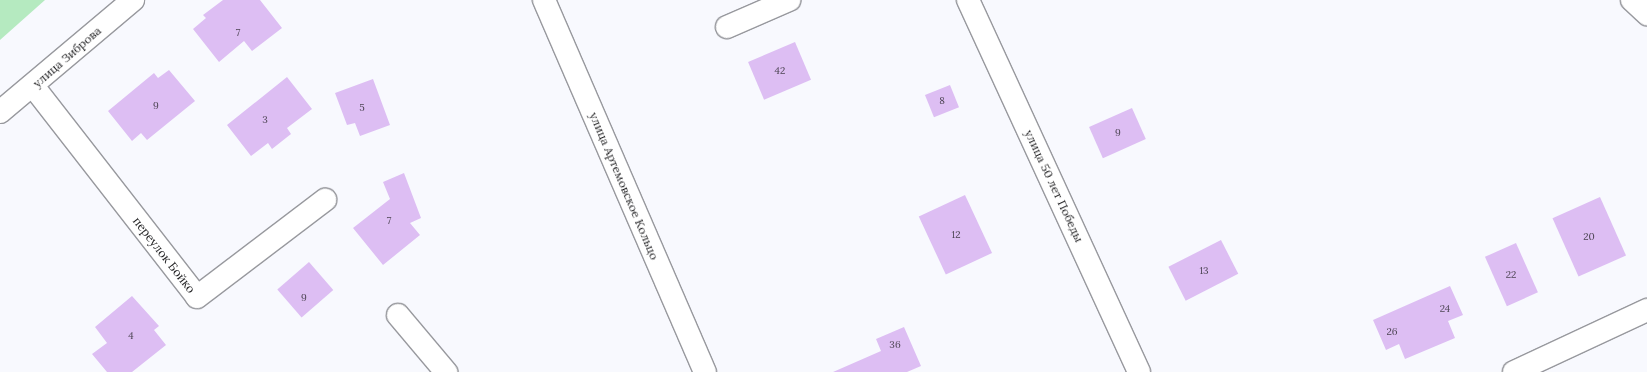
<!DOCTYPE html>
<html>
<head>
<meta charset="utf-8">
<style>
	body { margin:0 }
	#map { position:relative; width:1647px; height:372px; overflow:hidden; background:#f8f9fe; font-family:Lora,serif }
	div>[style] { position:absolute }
	.green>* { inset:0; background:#b5eac0 }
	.building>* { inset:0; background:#ddbef3; transform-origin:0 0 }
	.roads { filter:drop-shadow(1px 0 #98999e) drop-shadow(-1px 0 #98999e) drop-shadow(0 1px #98999e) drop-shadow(0 -1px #98999e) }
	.minor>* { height:22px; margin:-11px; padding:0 11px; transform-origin:11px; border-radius:11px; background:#fff }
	span { translate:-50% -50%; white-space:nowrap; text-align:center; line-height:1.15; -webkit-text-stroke:3px #fff; paint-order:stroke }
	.number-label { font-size:10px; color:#4d4554 }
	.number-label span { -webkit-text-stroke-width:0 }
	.street-label { font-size:12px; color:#1d1d1f }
</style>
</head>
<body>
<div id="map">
	<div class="green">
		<i style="clip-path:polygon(0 0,45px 0,0 40px)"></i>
	</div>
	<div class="building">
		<i style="clip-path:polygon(223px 0,260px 0,282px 28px,252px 51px,244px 41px,219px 62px,193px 29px,206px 18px,203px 15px)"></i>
		<i style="left:795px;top:42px;width:41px;height:51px;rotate:67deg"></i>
		<i style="clip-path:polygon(169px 70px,195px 101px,147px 140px,141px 133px,132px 141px,108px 111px,154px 73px,158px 78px)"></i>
		<i style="clip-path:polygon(287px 77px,312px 109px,287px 128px,291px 134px,272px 149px,268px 143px,251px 156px,227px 125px)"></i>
		<i style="clip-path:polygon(373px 79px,390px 125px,360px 136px,355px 123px,347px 125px,335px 93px)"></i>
		<i style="left:950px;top:85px;width:24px;height:27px;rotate:68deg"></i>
		<i style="left:1132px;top:108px;width:34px;height:47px;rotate:66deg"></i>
		<i style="clip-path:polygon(404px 173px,421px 218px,410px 223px,420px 235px,383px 265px,353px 228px,390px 199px,383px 182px)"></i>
		<i style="left:965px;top:195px;width:64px;height:51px;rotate:65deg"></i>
		<i style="left:1600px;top:197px;width:64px;height:52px;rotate:66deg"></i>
		<i style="left:1221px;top:240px;width:38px;height:59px;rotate:63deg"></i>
		<i style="left:1516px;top:243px;width:54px;height:34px;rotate:66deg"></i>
		<i style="left:309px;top:262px;width:37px;height:42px;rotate:49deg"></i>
		<i style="clip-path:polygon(1450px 286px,1463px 315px,1448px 321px,1455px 338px,1405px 359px,1399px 344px,1386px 350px,1373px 320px)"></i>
		<i style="clip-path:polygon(132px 296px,159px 326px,154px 330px,166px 345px,132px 372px,107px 372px,92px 354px,107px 343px,95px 327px)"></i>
		<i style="clip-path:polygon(904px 327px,921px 366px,907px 372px,833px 372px,881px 351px,876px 339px)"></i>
	</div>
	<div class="roads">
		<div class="minor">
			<i style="left:544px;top:0;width:405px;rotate:66.6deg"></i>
			<i style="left:968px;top:0;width:409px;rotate:65.3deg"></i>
			<i style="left:1632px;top:0;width:21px;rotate:43deg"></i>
			<i style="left:727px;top:27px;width:68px;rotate:-23.5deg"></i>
			<i style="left:33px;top:86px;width:267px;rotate:52.1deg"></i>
			<i style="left:197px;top:297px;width:161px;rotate:-37.2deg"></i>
			<i style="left:0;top:112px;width:174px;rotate:-40.1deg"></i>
			<i style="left:398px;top:315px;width:75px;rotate:49.9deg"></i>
			<i style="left:1514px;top:372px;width:147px;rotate:-25deg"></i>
		</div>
	</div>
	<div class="number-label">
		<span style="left:238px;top:33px">7</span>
		<span style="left:780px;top:71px">42</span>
		<span style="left:942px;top:101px">8</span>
		<span style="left:156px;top:106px">9</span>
		<span style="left:362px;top:108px">5</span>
		<span style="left:265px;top:120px">3</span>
		<span style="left:1118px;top:133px">9</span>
		<span style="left:389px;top:221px">7</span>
		<span style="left:956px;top:235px">12</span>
		<span style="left:1589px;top:237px">20</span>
		<span style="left:1204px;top:271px">13</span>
		<span style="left:1511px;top:275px">22</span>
		<span style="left:304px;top:298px">9</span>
		<span style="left:1445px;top:309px">24</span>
		<span style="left:1392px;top:332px">26</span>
		<span style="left:131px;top:336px">4</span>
		<span style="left:895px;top:345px">36</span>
	</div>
	<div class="street-label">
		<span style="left:67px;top:57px;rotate:-41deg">улица Зиброва</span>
		<span style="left:624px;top:186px;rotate:67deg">улица Артемовское Кольцо</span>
		<span style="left:1054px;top:186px;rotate:65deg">улица 50 лет Победы</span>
		<span style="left:164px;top:255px;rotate:52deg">переулок Бойко</span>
	</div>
</div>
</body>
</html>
